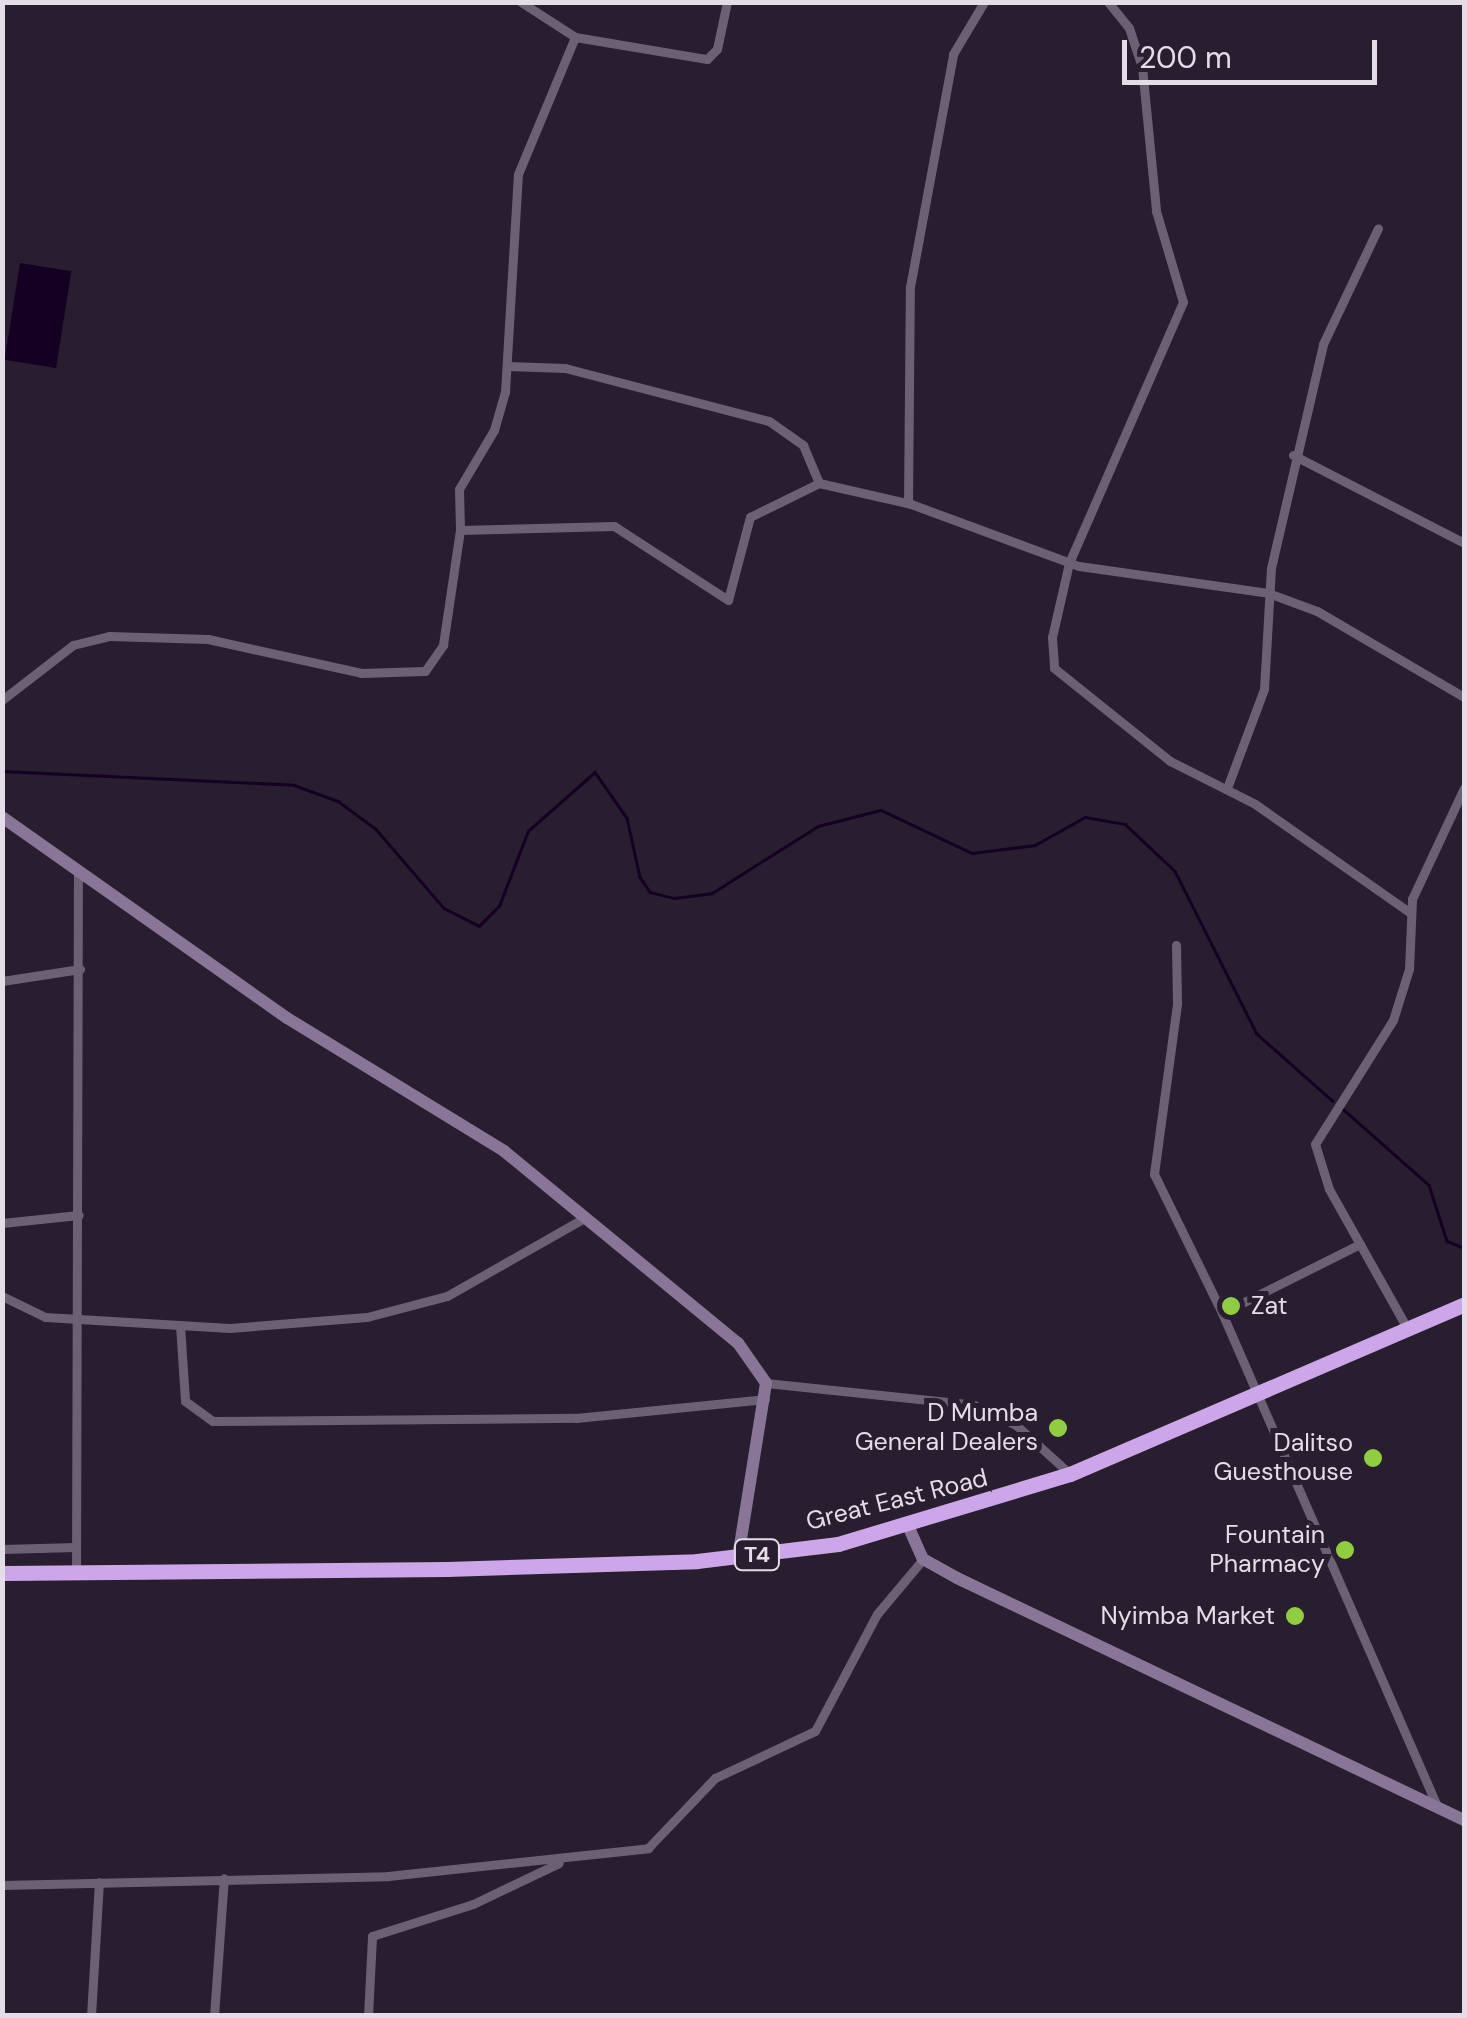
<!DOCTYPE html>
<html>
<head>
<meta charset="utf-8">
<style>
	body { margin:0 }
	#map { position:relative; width:1467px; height:2018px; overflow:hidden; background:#281e2f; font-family:"DM Sans",sans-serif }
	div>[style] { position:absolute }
	.water>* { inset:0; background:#150023; transform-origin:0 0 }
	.stream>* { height:2.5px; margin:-1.25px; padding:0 1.25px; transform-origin:1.25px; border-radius:1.25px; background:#150023 }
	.street>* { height:9px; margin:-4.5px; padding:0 4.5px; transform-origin:4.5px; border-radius:4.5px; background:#6b6074 }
	.secondary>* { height:12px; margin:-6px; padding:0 6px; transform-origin:6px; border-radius:6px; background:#887597 }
	.highway>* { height:15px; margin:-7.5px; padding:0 7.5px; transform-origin:7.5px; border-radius:7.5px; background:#cda6ea }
	.dots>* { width:28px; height:28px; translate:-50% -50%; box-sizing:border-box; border:5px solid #281e2f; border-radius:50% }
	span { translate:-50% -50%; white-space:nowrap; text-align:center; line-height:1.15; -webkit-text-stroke:10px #281e2f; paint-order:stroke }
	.shield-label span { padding:2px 8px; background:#281e2f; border:2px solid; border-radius:8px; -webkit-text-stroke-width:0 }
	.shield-label { font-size:22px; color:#e3dde8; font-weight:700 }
	.poi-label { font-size:25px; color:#e3dde8 }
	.left { translate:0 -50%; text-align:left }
	.right { translate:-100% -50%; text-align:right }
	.street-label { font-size:25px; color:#e3dde8 }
	.frame { position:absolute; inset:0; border:5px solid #e3dde8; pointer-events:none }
	.scale { position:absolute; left:1122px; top:40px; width:255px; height:45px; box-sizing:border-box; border:5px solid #e3dde8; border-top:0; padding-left:12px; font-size:30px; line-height:35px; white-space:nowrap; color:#e3dde8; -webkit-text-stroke:8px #281e2f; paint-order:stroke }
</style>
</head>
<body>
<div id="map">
	<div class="water">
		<i style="left:20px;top:263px;width:52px;height:98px;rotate:9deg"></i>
	</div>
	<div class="stream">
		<i style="left:2px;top:771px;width:292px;rotate:2.7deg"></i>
		<i style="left:294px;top:785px;width:47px;rotate:20deg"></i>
		<i style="left:338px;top:801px;width:47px;rotate:36.4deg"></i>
		<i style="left:376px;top:829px;width:104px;rotate:49.3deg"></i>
		<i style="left:444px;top:908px;width:39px;rotate:27deg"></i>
		<i style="left:479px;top:926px;width:28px;rotate:-45deg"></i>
		<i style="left:499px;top:906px;width:80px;rotate:-68.9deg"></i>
		<i style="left:528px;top:831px;width:89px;rotate:-41.4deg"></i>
		<i style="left:595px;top:772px;width:56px;rotate:55.2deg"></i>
		<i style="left:627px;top:818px;width:60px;rotate:77.6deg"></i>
		<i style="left:640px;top:877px;width:18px;rotate:56deg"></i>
		<i style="left:650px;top:892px;width:25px;rotate:14deg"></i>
		<i style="left:674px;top:898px;width:38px;rotate:-7deg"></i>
		<i style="left:712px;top:893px;width:125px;rotate:-32.3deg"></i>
		<i style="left:818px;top:826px;width:65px;rotate:-14.3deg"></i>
		<i style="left:881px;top:810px;width:101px;rotate:25.3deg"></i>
		<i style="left:972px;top:853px;width:64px;rotate:-7.2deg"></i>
		<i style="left:1035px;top:845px;width:57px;rotate:-29.2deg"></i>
		<i style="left:1085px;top:817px;width:41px;rotate:9.9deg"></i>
		<i style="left:1125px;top:824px;width:69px;rotate:43.2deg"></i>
		<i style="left:1175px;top:871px;width:182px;rotate:63.3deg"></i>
		<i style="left:1257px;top:1034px;width:101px;rotate:41.4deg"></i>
		<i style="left:1343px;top:1109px;width:115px;rotate:41.5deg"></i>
		<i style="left:1429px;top:1185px;width:59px;rotate:72.2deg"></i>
		<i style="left:1447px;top:1241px;width:18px;rotate:22deg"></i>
	</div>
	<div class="street">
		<i style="left:521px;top:2px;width:64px;rotate:32.9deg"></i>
		<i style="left:575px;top:37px;width:134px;rotate:9.5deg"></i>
		<i style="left:707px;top:59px;width:14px;rotate:-45deg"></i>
		<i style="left:717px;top:49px;width:48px;rotate:-78deg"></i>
		<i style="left:1108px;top:2px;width:33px;rotate:51deg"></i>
		<i style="left:1129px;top:28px;width:41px;rotate:71.6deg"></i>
		<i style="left:1142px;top:67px;width:145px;rotate:84.4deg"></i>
		<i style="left:1156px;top:211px;width:95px;rotate:73.5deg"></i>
		<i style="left:1183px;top:302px;width:285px;rotate:113.6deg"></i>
		<i style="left:1069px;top:563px;width:76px;rotate:102.9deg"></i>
		<i style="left:1052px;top:637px;width:31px;rotate:86deg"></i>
		<i style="left:1054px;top:668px;width:149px;rotate:38.7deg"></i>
		<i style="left:1170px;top:761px;width:95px;rotate:26.8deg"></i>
		<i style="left:1255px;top:804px;width:188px;rotate:35deg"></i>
		<i style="left:508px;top:366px;width:57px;rotate:2deg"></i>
		<i style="left:565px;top:368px;width:211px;rotate:14.6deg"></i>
		<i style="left:769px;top:421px;width:42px;rotate:35.2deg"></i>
		<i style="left:803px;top:445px;width:41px;rotate:67.2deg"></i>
		<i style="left:1293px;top:455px;width:192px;rotate:27.2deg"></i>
		<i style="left:908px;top:503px;width:216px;rotate:-89.5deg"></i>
		<i style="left:910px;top:287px;width:237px;rotate:-79.5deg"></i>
		<i style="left:953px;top:54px;width:61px;rotate:-59.2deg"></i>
		<i style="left:460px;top:530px;width:41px;rotate:-91.4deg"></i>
		<i style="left:459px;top:489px;width:69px;rotate:-59.3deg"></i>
		<i style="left:494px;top:430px;width:40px;rotate:-74deg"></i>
		<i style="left:505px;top:392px;width:218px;rotate:-86.6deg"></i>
		<i style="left:518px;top:174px;width:148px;rotate:-67.4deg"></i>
		<i style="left:2px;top:700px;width:90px;rotate:-37.8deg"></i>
		<i style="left:73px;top:645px;width:37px;rotate:-14deg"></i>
		<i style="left:109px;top:636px;width:99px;rotate:1.7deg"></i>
		<i style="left:208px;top:639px;width:157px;rotate:12.5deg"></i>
		<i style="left:361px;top:673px;width:64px;rotate:-1.8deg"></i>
		<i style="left:425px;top:671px;width:32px;rotate:-55deg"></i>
		<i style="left:443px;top:645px;width:116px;rotate:-81.6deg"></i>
		<i style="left:460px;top:530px;width:154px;rotate:-1.5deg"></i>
		<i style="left:614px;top:526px;width:136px;rotate:33deg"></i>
		<i style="left:728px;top:600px;width:86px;rotate:-75.2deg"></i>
		<i style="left:750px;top:517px;width:77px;rotate:-26.2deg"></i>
		<i style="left:819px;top:483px;width:94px;rotate:12.9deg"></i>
		<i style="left:911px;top:504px;width:179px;rotate:20.3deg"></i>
		<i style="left:1079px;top:566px;width:191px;rotate:8.1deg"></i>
		<i style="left:1268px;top:593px;width:52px;rotate:20.2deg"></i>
		<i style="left:1317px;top:611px;width:170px;rotate:30.3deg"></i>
		<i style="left:1227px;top:788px;width:106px;rotate:-69.5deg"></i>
		<i style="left:1264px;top:689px;width:121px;rotate:-86.7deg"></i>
		<i style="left:1271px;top:568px;width:230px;rotate:-76.9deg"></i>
		<i style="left:1323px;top:344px;width:128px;rotate:-64.6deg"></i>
		<i style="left:1176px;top:945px;width:59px;rotate:89deg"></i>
		<i style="left:1177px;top:1004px;width:172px;rotate:97.7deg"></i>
		<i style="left:1154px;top:1174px;width:155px;rotate:63.9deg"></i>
		<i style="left:2px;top:981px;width:79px;rotate:-8.7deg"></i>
		<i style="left:2px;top:1223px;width:77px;rotate:-5.9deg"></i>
		<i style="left:1360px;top:1244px;width:154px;rotate:153.4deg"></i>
		<i style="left:1222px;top:1313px;width:538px;rotate:66.44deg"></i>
		<i style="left:2px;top:1296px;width:48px;rotate:26deg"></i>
		<i style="left:45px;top:1317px;width:185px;rotate:3.4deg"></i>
		<i style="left:230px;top:1328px;width:137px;rotate:-4.6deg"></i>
		<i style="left:367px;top:1317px;width:83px;rotate:-14.7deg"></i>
		<i style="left:447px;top:1296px;width:160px;rotate:-29.6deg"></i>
		<i style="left:180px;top:1325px;width:76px;rotate:86.2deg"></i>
		<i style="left:185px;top:1401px;width:34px;rotate:36deg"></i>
		<i style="left:213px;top:1421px;width:363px;rotate:-0.5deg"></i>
		<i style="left:576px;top:1418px;width:190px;rotate:-5.7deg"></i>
		<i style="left:1407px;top:1328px;width:159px;rotate:-119.3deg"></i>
		<i style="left:1329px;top:1189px;width:47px;rotate:-107.3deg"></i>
		<i style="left:1315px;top:1144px;width:146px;rotate:-57.8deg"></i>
		<i style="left:1393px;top:1020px;width:53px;rotate:-72.6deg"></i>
		<i style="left:1409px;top:969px;width:70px;rotate:-87.5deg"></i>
		<i style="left:1412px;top:899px;width:123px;rotate:-64.9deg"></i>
		<i style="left:766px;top:1383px;width:209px;rotate:6deg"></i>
		<i style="left:974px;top:1405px;width:47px;rotate:25.5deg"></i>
		<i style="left:1016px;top:1425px;width:73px;rotate:42.2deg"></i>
		<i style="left:2px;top:1549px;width:74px;rotate:-1.5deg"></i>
		<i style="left:76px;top:1573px;width:700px;rotate:-89.84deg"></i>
		<i style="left:2px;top:1885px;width:386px;rotate:-1.3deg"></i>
		<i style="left:388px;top:1876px;width:262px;rotate:-6.1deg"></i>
		<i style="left:648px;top:1848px;width:97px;rotate:-46.3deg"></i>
		<i style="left:715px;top:1778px;width:110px;rotate:-25.2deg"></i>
		<i style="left:815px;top:1731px;width:132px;rotate:-62.1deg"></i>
		<i style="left:877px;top:1614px;width:72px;rotate:-50.1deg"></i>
		<i style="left:91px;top:2016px;width:134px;rotate:-86.6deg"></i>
		<i style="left:214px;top:2016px;width:138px;rotate:-85.9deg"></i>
		<i style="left:368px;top:2016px;width:80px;rotate:-87.1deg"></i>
		<i style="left:372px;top:1936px;width:106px;rotate:-17.6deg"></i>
		<i style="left:473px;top:1904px;width:95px;rotate:-25.5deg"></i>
	</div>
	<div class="secondary">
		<i style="left:2px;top:817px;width:349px;rotate:35.2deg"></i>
		<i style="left:287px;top:1018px;width:255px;rotate:31.5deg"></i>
		<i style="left:504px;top:1151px;width:303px;rotate:39.4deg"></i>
		<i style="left:738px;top:1343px;width:49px;rotate:55deg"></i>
		<i style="left:766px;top:1383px;width:176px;rotate:99.1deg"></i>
		<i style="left:909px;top:1528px;width:34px;rotate:66deg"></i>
		<i style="left:923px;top:1559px;width:39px;rotate:29deg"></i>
		<i style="left:957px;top:1578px;width:562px;rotate:25.52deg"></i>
	</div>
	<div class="highway">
		<i style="left:2px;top:1573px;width:445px;rotate:-0.5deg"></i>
		<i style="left:447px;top:1569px;width:250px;rotate:-1.8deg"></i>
		<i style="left:697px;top:1561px;width:142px;rotate:-6.9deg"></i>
		<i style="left:838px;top:1544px;width:242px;rotate:-16.8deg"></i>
		<i style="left:1070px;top:1474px;width:429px;rotate:-23.3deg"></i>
	</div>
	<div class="dots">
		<i style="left:1231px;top:1306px;background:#90cd41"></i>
		<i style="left:1058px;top:1428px;background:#90cd41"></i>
		<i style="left:1373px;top:1458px;background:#90cd41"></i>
		<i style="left:1345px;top:1550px;background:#90cd41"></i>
		<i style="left:1295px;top:1616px;background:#90cd41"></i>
	</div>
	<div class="shield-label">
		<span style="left:757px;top:1555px">T4</span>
	</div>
	<div class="poi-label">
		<span class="left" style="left:1251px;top:1306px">Zat</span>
		<span class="right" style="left:1038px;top:1428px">D Mumba<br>General Dealers</span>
		<span class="right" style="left:1353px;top:1458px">Dalitso<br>Guesthouse</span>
		<span class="right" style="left:1325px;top:1550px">Fountain<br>Pharmacy</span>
		<span class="right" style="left:1275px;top:1616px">Nyimba Market</span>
	</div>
	<div class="street-label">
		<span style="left:897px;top:1500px;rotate:-14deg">Great East Road</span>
	</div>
	<div class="frame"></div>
	<div class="scale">200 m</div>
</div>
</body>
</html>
